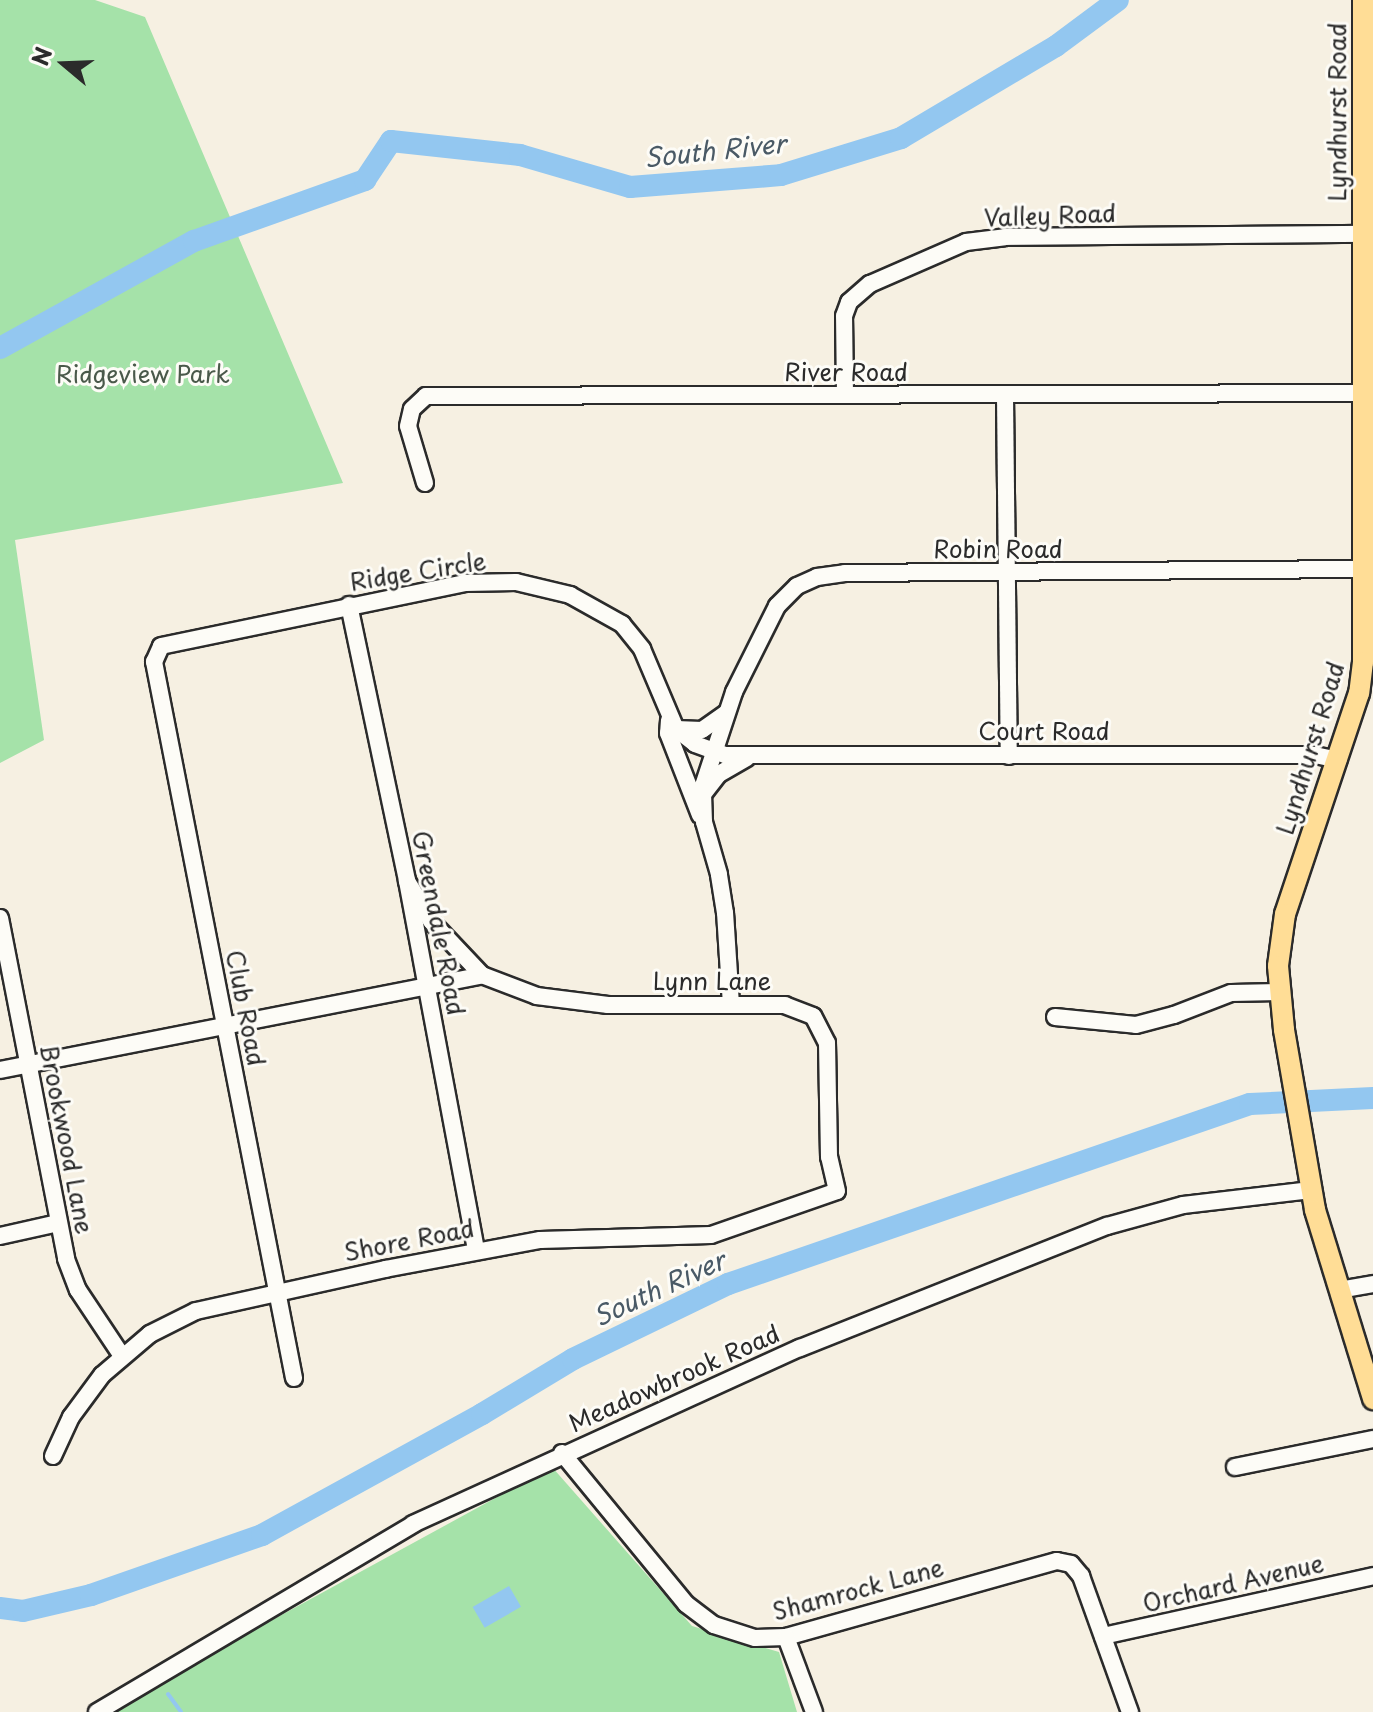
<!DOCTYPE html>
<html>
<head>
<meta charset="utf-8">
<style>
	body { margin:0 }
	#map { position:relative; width:1373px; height:1712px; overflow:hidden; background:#f6f0e2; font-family:"Playpen Sans",sans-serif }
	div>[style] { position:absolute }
	.green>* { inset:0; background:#a5e2a9 }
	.water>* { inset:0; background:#93c7f0; transform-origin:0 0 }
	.stream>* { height:4px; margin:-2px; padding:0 2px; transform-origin:2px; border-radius:2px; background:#93c7f0 }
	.river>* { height:22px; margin:-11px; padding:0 11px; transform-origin:11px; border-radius:11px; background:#93c7f0 }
	.roads { filter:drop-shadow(2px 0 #2b2b2b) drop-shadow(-2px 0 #2b2b2b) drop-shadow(0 2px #2b2b2b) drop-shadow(0 -2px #2b2b2b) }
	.minor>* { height:16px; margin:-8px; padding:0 8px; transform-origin:8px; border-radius:8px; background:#fdfcf7 }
	.major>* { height:20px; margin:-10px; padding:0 10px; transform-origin:10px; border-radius:10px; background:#ffdd96 }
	span { translate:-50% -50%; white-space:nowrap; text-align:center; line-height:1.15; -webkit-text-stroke:6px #fdfcf7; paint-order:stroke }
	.street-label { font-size:24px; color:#2b2b2b }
	.park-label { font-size:24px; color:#4a594a }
	.water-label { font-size:26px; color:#4a5a66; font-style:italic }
	.north { position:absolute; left:24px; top:24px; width:80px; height:80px; -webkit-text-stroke:6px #fdfcf7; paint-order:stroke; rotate:289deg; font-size:22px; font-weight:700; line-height:32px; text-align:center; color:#2b2b2b }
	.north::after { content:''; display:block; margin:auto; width:28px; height:36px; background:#2b2b2b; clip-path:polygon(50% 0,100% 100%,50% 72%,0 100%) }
</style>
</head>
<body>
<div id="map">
	<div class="green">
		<i style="clip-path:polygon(0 0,95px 0,145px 17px,343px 483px,15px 540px,44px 740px,0 763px)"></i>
		<i style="clip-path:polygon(552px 1467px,692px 1626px,779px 1652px,797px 1712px,117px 1712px,214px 1652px)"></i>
	</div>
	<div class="water">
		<i style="left:509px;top:1586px;width:24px;height:42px;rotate:60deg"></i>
	</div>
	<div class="stream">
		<i style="left:168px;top:1694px;width:22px;rotate:54deg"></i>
	</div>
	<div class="river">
		<i style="left:0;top:348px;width:222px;rotate:-28.9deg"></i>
		<i style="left:194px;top:241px;width:182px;rotate:-19.6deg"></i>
		<i style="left:365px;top:180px;width:47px;rotate:-56.3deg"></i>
		<i style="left:391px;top:141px;width:130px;rotate:6.2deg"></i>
		<i style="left:520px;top:155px;width:115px;rotate:16.2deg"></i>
		<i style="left:630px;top:187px;width:151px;rotate:-4.5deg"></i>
		<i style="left:781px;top:175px;width:126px;rotate:-17.1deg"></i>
		<i style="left:901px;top:138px;width:180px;rotate:-30.7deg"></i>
		<i style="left:1056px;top:46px;width:77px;rotate:-36.6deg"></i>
		<i style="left:0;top:1608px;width:23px;rotate:7deg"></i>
		<i style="left:23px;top:1611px;width:70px;rotate:-13.2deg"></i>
		<i style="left:91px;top:1595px;width:181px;rotate:-19.3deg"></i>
		<i style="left:262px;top:1535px;width:251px;rotate:-28.8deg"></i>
		<i style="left:482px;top:1414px;width:106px;rotate:-31.1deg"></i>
		<i style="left:573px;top:1359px;width:172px;rotate:-25.8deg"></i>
		<i style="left:728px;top:1284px;width:552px;rotate:-19.03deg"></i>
		<i style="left:1250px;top:1104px;width:123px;rotate:-2.8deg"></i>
	</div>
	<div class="roads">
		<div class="minor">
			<i style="left:845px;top:395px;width:79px;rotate:-90.7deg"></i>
			<i style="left:844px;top:316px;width:15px;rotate:-70deg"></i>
			<i style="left:849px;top:302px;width:28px;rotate:-41deg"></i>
			<i style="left:870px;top:284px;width:105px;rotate:-23.6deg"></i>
			<i style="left:966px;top:242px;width:39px;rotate:-7deg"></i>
			<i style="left:1005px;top:237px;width:358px;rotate:-0.5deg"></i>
			<i style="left:1005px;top:395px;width:361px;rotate:89.4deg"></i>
			<i style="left:425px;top:483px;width:59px;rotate:-106.6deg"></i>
			<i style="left:408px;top:426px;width:17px;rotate:-77deg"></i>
			<i style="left:412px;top:409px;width:19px;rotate:-43deg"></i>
			<i style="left:426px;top:396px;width:937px;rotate:-0.18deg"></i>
			<i style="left:349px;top:605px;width:282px;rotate:78.1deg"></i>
			<i style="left:407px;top:881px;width:376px;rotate:79.4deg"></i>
			<i style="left:669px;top:720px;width:13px;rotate:94deg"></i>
			<i style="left:668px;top:733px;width:88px;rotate:68.7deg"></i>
			<i style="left:676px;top:729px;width:26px;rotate:2deg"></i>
			<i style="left:702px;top:730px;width:29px;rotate:-35deg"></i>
			<i style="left:704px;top:793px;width:24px;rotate:-52deg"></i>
			<i style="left:719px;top:774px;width:32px;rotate:-30deg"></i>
			<i style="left:0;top:918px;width:347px;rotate:79deg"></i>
			<i style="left:66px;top:1259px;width:33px;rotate:69deg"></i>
			<i style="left:78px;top:1290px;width:79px;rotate:56.3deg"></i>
			<i style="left:731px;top:1005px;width:92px;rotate:-93.7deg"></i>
			<i style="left:725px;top:913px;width:39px;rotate:-99deg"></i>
			<i style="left:719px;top:874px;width:54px;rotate:-106.1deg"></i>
			<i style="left:704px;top:822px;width:36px;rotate:-92deg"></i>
			<i style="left:703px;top:786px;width:99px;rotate:-71.7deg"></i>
			<i style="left:734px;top:692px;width:96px;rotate:-63.4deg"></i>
			<i style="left:777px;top:606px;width:28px;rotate:-45deg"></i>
			<i style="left:797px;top:586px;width:22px;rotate:-24deg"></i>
			<i style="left:817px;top:577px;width:28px;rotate:-8deg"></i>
			<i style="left:845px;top:573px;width:519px;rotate:-0.44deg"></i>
			<i style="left:1055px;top:1017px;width:81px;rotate:5.6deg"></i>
			<i style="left:1136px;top:1025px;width:39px;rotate:-15deg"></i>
			<i style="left:1174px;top:1015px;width:61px;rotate:-21.1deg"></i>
			<i style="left:1231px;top:993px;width:48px;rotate:-1.2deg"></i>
			<i style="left:0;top:1070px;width:491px;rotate:-11.1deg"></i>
			<i style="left:0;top:1236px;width:59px;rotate:-12.6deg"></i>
			<i style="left:1339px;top:1290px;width:35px;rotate:-10deg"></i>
			<i style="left:294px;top:1378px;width:730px;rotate:-101.06deg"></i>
			<i style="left:154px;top:662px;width:17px;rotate:-66deg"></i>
			<i style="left:161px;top:646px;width:310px;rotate:-11.7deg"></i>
			<i style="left:465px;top:583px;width:51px;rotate:-1.1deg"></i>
			<i style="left:516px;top:582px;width:56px;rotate:13.5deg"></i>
			<i style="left:570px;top:595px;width:60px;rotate:29.1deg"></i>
			<i style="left:622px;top:624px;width:32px;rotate:51deg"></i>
			<i style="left:642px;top:649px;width:87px;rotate:67deg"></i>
			<i style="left:676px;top:729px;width:24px;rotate:38deg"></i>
			<i style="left:695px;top:744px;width:32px;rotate:20deg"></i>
			<i style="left:725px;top:755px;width:590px"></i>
			<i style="left:1315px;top:755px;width:24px;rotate:12deg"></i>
			<i style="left:562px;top:1453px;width:195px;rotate:50.6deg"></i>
			<i style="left:686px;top:1604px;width:35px;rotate:37deg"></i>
			<i style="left:714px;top:1625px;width:43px;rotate:17.6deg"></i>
			<i style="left:755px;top:1638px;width:31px;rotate:-2deg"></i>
			<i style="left:786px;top:1637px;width:281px;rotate:-15.7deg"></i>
			<i style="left:1057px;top:1561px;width:14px;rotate:12deg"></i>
			<i style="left:1071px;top:1564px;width:16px;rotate:50deg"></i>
			<i style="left:1081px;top:1576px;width:145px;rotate:70.2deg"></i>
			<i style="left:53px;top:1456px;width:43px;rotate:-65.2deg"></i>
			<i style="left:71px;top:1417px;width:52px;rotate:-53.6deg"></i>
			<i style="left:102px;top:1375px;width:63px;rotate:-40.5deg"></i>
			<i style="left:150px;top:1334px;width:51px;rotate:-26.6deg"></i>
			<i style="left:196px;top:1311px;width:194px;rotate:-12.5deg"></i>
			<i style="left:385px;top:1269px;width:158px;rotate:-10.6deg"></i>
			<i style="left:540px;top:1240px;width:171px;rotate:-1.7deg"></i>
			<i style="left:711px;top:1235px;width:133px;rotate:-19.2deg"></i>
			<i style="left:837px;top:1191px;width:35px;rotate:-103deg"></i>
			<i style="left:829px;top:1157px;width:114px;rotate:-91deg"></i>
			<i style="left:827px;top:1043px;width:30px;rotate:-117deg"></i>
			<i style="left:813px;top:1016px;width:30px;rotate:-159deg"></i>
			<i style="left:785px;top:1005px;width:177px;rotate:180deg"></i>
			<i style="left:608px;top:1005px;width:72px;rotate:-172.8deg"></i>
			<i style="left:537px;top:996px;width:59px;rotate:-159.1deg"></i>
			<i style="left:482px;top:975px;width:74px;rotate:-133.4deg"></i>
			<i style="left:431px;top:921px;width:47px;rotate:-121deg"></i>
			<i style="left:1235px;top:1467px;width:141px;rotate:-11.5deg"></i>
			<i style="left:1103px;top:1636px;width:277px;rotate:-12.5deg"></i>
			<i style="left:786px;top:1637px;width:80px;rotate:69.5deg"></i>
			<i style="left:97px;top:1712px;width:368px;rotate:-30.7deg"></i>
			<i style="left:413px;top:1524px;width:425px;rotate:-24.5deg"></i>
			<i style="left:800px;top:1348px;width:330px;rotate:-21.7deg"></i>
			<i style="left:1107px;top:1226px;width:79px;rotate:-15.4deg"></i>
			<i style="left:1183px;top:1205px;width:129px;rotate:-6.7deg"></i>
		</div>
		<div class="major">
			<i style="left:1363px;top:0;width:662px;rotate:90deg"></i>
			<i style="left:1363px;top:662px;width:31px;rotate:97deg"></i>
			<i style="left:1359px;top:693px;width:233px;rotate:108.5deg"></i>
			<i style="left:1285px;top:914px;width:52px;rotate:97.7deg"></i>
			<i style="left:1278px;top:966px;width:64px;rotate:84.6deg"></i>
			<i style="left:1284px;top:1030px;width:183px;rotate:80.2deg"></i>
			<i style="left:1315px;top:1210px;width:198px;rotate:72.9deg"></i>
		</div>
	</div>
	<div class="street-label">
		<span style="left:1337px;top:112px;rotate:-90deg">Lyndhurst Road</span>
		<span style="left:1050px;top:215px;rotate:-2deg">Valley Road</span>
		<span style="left:846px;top:372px">River Road</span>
		<span style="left:998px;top:549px">Robin Road</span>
		<span style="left:418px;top:571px;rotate:-9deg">Ridge Circle</span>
		<span style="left:1044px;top:731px">Court Road</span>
		<span style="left:1310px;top:748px;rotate:-73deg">Lyndhurst Road</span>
		<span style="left:439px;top:923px;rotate:79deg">Greendale Road</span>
		<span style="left:712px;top:981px">Lynn Lane</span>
		<span style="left:246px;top:1008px;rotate:79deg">Club Road</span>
		<span style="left:67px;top:1139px;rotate:79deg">Brookwood Lane</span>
		<span style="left:409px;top:1240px;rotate:-11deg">Shore Road</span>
		<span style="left:674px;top:1378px;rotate:-24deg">Meadowbrook Road</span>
		<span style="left:1233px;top:1583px;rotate:-13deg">Orchard Avenue</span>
		<span style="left:858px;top:1589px;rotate:-15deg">Shamrock Lane</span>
	</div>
	<div class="park-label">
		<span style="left:143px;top:374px">Ridgeview Park</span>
	</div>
	<div class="water-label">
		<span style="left:715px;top:150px;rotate:-6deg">South River</span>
		<span style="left:659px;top:1288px;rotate:-25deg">South River</span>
	</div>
	<div class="north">N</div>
</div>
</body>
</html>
